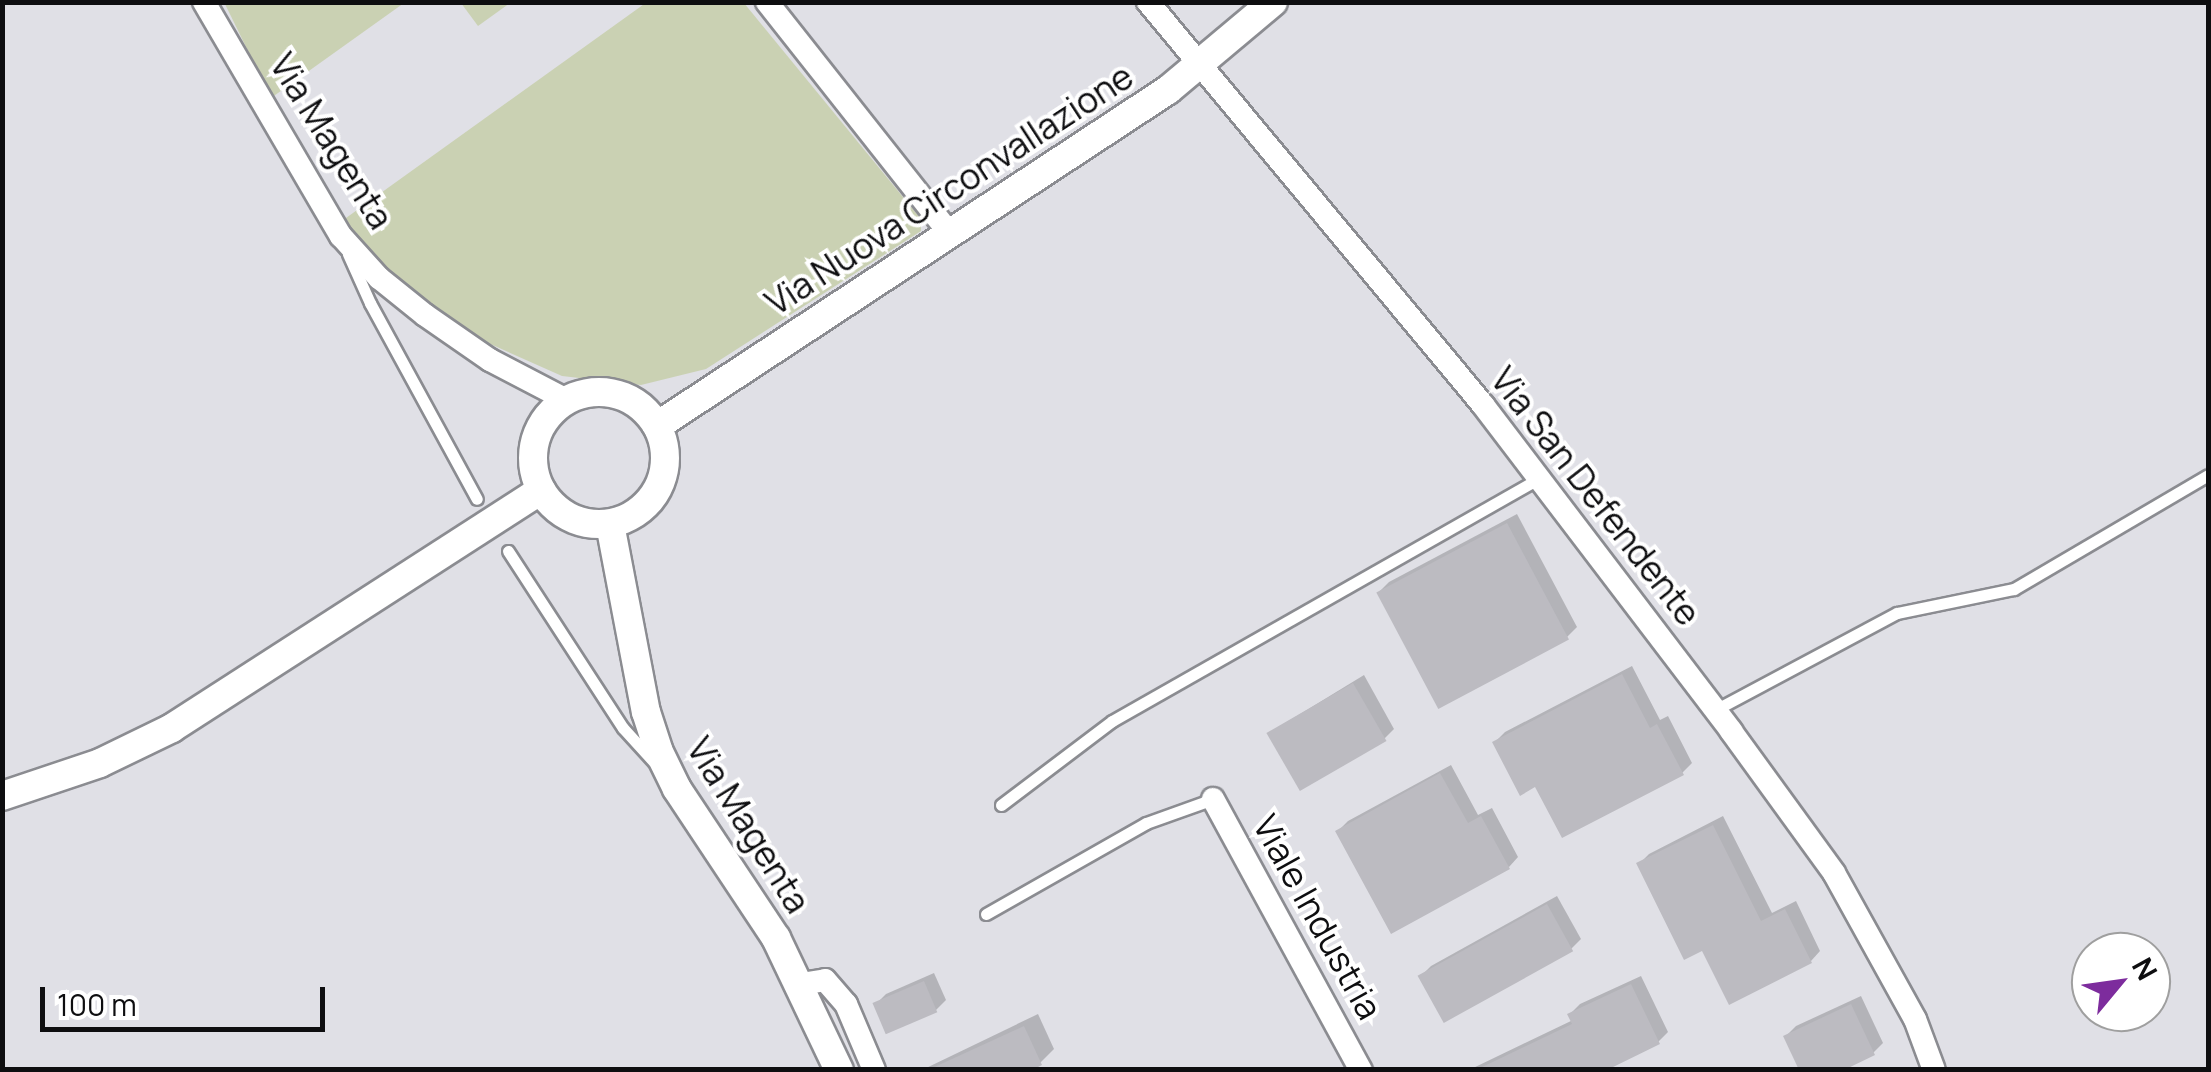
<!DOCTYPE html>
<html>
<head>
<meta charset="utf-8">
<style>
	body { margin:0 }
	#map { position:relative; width:2211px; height:1072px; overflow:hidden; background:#e0e0e6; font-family:Manrope,sans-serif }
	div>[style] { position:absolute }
	.green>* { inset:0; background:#cad1b3 }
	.shadow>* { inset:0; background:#0003 }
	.building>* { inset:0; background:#bcbbc1; transform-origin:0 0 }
	.roads { filter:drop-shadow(2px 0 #8b8c91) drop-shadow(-2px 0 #8b8c91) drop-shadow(0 2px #8b8c91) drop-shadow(0 -2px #8b8c91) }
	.service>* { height:11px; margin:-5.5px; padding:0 5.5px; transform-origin:5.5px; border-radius:5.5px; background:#fff }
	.minor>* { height:22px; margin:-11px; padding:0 11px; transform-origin:11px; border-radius:11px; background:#fff }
	.tertiary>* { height:28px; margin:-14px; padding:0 14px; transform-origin:14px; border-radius:14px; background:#fff }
	.tertiary>.ring { margin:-14px; padding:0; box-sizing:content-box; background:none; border:28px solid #fff; border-radius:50% }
	span { translate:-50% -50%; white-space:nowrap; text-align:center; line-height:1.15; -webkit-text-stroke:8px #fff; paint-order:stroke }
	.street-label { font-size:35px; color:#0e0e10 }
	.frame { position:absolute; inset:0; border:5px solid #0e0e10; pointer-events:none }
	.north { position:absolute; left:2071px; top:932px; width:100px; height:100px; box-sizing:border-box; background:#fff; border:2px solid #9f9f9f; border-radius:50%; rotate:61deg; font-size:28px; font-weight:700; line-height:40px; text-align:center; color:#0e0e10 }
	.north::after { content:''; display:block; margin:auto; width:35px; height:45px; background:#7d2c9d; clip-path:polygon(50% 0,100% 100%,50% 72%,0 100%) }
	.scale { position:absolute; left:40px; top:987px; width:285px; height:45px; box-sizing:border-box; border:5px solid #0e0e10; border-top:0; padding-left:12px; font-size:30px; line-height:35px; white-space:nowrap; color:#0e0e10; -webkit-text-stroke:8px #fff; paint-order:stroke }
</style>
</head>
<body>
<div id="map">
	<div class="green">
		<i style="clip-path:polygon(224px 2px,404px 3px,271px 98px)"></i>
		<i style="clip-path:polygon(647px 2px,744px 3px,921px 219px,921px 231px,706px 369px,641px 385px,562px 376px,470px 335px,375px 265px,339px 223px)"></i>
		<i style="clip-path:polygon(461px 3px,510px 3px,478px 26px)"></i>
	</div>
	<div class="shadow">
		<i style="clip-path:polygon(1517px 514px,1577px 627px,1567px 637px,1379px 592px,1389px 582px)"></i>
		<i style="clip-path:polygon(1632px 666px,1660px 720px,1668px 716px,1692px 763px,1682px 773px,1537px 784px,1495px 742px,1505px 732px)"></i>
		<i style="clip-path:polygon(1364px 675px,1394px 729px,1384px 739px,1269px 733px)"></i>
		<i style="clip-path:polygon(1451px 765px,1478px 815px,1492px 808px,1518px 857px,1509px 867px,1338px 831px,1348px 821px)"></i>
		<i style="clip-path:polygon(1723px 816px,1772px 913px,1796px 901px,1820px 951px,1811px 961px,1703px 948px,1639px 864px,1649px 854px)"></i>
		<i style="clip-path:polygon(1557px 896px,1581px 939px,1571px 949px,1421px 976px,1431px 966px)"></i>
		<i style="clip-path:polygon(934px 973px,946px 1000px,936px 1010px,876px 1004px,886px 994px)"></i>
		<i style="clip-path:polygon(1641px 976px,1668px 1032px,1658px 1042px,1582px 1070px,1469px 1070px,1573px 1020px,1570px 1014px,1580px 1004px)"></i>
		<i style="clip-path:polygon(1861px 996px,1883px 1043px,1873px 1053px,1786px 1036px,1796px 1026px)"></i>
		<i style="clip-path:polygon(1038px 1014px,1054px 1049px,1040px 1063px,1026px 1070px,922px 1070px)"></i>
	</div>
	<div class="building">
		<i style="left:1507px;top:523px;width:132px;height:148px;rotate:62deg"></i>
		<i style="clip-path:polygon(1622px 674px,1650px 728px,1657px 724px,1684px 775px,1562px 838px,1535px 787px,1520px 796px,1492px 742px)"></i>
		<i style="left:1353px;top:683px;width:67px;height:100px;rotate:60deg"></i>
		<i style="clip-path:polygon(1440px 773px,1468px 823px,1481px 816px,1510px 869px,1391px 934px,1335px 831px)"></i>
		<i style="clip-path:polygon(1713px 825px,1761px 921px,1785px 909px,1812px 963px,1729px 1005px,1702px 951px,1684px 960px,1636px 863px)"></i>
		<i style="left:1547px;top:904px;width:54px;height:148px;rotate:61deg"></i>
		<i style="left:924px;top:981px;width:34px;height:56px;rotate:67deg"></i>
		<i style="clip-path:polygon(1631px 984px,1660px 1044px,1607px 1070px,1476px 1070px,1572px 1024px,1567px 1014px)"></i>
		<i style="clip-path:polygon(1851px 1004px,1875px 1055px,1844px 1070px,1799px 1070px,1783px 1036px)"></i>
		<i style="clip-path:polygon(1024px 1026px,1042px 1065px,1032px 1070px,928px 1070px)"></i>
	</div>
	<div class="roads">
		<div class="service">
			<i style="left:348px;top:254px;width:54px;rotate:65.8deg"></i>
			<i style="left:370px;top:303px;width:223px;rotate:61.4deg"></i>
			<i style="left:508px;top:551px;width:211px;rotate:57deg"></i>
			<i style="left:623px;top:728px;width:45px;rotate:47.7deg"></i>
			<i style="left:1715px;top:710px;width:206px;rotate:-28.1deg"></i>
			<i style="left:1897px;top:613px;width:119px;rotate:-11.6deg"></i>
			<i style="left:2014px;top:589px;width:225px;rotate:-30.4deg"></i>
			<i style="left:1001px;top:805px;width:139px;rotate:-37.1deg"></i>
			<i style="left:1112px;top:721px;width:491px;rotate:-29.6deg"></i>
			<i style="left:986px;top:914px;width:184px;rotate:-29.6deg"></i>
			<i style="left:1146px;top:823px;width:71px;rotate:-19.7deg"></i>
		</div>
		<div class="minor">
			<i style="left:204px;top:2px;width:271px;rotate:59.7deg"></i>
			<i style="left:341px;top:236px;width:57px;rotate:47.9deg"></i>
			<i style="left:379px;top:278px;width:59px;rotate:38.8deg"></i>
			<i style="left:425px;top:315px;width:79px;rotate:34.7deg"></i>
			<i style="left:490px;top:360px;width:87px;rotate:27.5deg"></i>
			<i style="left:767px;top:2px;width:295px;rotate:51.7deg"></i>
			<i style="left:1148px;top:2px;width:524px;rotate:50.26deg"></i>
			<i style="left:1483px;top:405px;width:410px;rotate:52.7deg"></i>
			<i style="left:1731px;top:731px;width:175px;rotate:54deg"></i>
			<i style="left:1834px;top:873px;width:167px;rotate:61deg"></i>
			<i style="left:1915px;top:1019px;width:54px;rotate:69.6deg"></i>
			<i style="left:1213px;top:799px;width:309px;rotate:61.4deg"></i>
			<i style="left:801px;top:984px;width:24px;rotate:-9deg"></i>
			<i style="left:825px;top:980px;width:32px;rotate:49deg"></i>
			<i style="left:846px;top:1004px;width:72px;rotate:67deg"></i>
		</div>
		<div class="tertiary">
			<i class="ring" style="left:533px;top:392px;width:104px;height:104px"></i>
			<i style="left:657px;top:426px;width:612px;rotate:-33.33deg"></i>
			<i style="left:1168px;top:90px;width:137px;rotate:-40deg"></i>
			<i style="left:610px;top:524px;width:191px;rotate:79.2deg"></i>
			<i style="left:646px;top:712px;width:40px;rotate:72deg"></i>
			<i style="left:658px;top:750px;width:43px;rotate:64deg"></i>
			<i style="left:677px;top:789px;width:179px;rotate:56.4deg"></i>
			<i style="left:776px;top:938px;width:146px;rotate:64.5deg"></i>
			<i style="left:2px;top:796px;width:103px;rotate:-18.6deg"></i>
			<i style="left:100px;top:763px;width:80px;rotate:-25.9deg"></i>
			<i style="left:172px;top:728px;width:439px;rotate:-32.8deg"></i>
		</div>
	</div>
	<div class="street-label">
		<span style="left:332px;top:141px;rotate:58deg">Via Magenta</span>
		<span style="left:949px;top:189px;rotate:-33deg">Via Nuova Circonvallazione</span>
		<span style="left:1596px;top:496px;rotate:52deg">Via San Defendente</span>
		<span style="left:749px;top:825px;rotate:58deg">Via Magenta</span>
		<span style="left:1318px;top:917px;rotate:61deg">Viale Industria</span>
	</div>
	<div class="frame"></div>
	<div class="north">N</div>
	<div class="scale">100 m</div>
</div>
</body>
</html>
